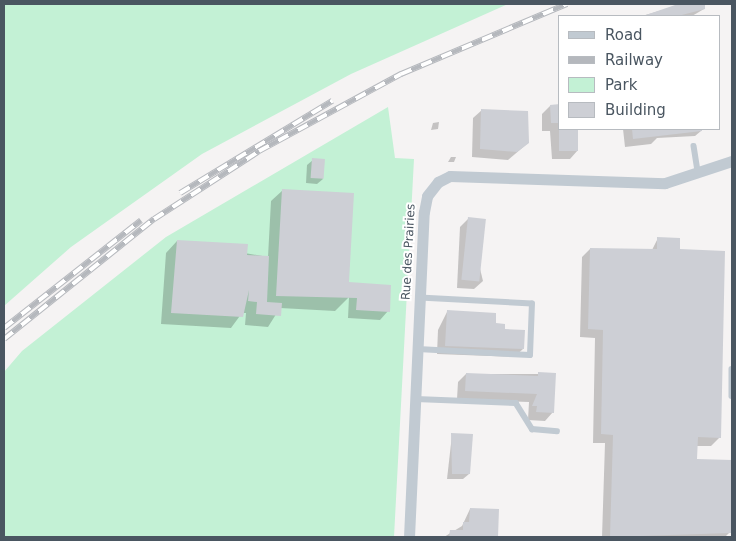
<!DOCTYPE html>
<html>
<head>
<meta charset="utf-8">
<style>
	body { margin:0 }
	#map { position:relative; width:736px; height:541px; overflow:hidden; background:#f5f3f3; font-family:"DejaVu Sans",sans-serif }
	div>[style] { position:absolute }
	.green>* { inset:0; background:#c3f1d5 }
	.shadow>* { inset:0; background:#0003 }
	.building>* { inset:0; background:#cdcfd5; transform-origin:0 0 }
	.service>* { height:5.5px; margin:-2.75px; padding:0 2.75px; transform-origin:2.75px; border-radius:2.75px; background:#c1cad2 }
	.minor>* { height:11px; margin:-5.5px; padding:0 5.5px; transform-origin:5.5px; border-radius:5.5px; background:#c1cad2 }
	.rail>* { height:5.5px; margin-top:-2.75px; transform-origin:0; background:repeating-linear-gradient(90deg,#fff 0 11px,#b5b8bd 0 22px); box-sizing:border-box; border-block:1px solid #b5b8bd }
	span { translate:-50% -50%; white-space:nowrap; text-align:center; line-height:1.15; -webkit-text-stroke:4px #fff; paint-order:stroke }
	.street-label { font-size:12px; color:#4a5661 }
	.frame { position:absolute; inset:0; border:5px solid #4a5661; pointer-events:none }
	.legend { position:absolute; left:558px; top:15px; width:162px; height:115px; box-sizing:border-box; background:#fff; border:1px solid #b7bbc0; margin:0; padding:6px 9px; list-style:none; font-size:15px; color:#4a5661 }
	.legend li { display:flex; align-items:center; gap:10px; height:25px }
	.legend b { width:25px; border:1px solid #b7bbc0 }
</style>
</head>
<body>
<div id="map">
	<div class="green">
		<i style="clip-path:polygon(4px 4px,508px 4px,351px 74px,202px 154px,71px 247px,4px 306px)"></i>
		<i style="clip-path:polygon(388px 107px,395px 158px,414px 159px,394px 537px,4px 537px,4px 372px,22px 351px,166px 237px)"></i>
	</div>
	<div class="shadow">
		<i style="clip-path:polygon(683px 4px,703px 4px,704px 9px,692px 16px,642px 16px)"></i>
		<i style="clip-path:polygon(560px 105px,560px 129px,577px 129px,578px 150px,570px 159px,552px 159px,550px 131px,542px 131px,542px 114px,550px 106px)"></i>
		<i style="clip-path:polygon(482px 110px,528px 143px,508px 160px,472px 157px,473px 118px)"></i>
		<i style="clip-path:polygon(439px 122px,438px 129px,431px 130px,433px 123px)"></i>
		<i style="clip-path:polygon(623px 129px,701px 129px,701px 131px,695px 136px,657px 138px,651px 144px,625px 147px)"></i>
		<i style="clip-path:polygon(451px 157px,456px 157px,454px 162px,448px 162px)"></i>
		<i style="clip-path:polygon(313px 160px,323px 179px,317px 184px,306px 183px,307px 165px)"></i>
		<i style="clip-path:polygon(283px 190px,348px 284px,388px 311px,380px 320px,348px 318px,349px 297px,335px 311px,280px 308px,268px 327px,245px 325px,246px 313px,242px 313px,231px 328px,161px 324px,166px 253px,177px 241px,268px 257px,271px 201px)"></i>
		<i style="clip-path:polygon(468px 219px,483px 281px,474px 289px,457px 288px,460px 227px)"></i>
		<i style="clip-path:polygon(658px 238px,679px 249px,720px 437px,711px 446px,696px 446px,696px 460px,729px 533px,725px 537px,602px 537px,605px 443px,593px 443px,595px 338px,580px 337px,582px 257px,590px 249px,652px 250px)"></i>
		<i style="clip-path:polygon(447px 312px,503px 330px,523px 349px,514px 357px,437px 354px,438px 330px)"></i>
		<i style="clip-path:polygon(466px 374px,555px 374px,553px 412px,545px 421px,528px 420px,529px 402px,457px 399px,458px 382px)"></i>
		<i style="clip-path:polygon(452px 435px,469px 474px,463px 479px,447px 479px)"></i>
		<i style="clip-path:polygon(470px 509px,498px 510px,496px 537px,444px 537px,462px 526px)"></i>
	</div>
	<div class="building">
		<i style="clip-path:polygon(678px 4px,705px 4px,705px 9px,678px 16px,643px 16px)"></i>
		<i style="clip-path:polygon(560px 104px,560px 123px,551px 123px,550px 105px)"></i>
		<i style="clip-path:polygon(481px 109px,528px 111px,529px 143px,517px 152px,480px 149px)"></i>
		<i style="left:559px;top:129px;width:19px;height:22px"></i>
		<i style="clip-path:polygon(632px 129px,702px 129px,702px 131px,633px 139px)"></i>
		<i style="left:312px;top:158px;width:13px;height:20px;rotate:4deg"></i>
		<i style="clip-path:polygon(282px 189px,354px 193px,349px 282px,391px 285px,390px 312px,356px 310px,357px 298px,276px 296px)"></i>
		<i style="left:468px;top:217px;width:18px;height:63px;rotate:6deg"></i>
		<i style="clip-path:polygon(657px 237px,680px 238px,680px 249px,725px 251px,721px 438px,698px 437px,697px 459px,732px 460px,731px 533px,610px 537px,613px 435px,601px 434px,603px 330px,588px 329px,590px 248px,657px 249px)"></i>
		<i style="clip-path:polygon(177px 240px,248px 244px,247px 255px,269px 256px,267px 302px,282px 303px,281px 316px,256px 314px,257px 302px,248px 301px,249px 290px,243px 317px,171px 313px)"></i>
		<i style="clip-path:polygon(447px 310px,496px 313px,496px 323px,505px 324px,505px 329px,525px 330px,524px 349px,445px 346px)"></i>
		<i style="clip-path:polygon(538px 372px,556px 373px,554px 413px,536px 412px,537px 406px,532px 406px,537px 394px,465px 391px,466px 373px,538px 376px)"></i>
		<i style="clip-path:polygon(451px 433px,473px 434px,470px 474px,452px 474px)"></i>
		<i style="clip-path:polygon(470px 508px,499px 509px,498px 537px,449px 537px,450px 530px,463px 530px,463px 522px,469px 522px)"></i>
	</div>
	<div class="service">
		<i style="left:694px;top:146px;width:26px;rotate:81deg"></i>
		<i style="left:418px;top:349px;width:112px;rotate:3.1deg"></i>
		<i style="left:530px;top:355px;width:51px;rotate:-87.8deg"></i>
		<i style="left:532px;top:304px;width:112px;rotate:-176.9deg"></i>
		<i style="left:732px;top:369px;width:27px;rotate:90deg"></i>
		<i style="left:416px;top:399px;width:100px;rotate:2.3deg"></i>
		<i style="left:516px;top:403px;width:31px;rotate:58deg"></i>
		<i style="left:532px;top:429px;width:25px;rotate:5deg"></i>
	</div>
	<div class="minor">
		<i style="left:409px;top:537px;width:325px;rotate:-87.4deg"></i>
		<i style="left:424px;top:212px;width:16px;rotate:-79deg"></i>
		<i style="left:427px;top:196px;width:18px;rotate:-52deg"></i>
		<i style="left:438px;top:182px;width:13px;rotate:-27deg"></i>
		<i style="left:450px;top:176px;width:215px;rotate:1.9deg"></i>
		<i style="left:665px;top:183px;width:71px;rotate:-18.2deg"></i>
	</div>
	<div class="rail">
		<i style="left:180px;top:193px;width:178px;rotate:-31.2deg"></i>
		<i style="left:4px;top:328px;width:174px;rotate:-38.2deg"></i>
		<i style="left:4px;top:339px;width:192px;rotate:-38.7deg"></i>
		<i style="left:154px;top:219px;width:125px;rotate:-32.9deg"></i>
		<i style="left:259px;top:151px;width:162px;rotate:-28.5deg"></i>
		<i style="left:401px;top:74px;width:180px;rotate:-22.9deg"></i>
	</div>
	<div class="street-label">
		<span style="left:409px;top:252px;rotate:-87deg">Rue des Prairies</span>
	</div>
	<div class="frame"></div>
	<ul class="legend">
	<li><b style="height:6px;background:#c1cad2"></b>Road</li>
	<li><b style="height:6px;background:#b5b8bd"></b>Railway</li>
	<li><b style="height:14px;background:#c3f1d5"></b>Park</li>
	<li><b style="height:14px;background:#cdcfd5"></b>Building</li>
	</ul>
</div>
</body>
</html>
